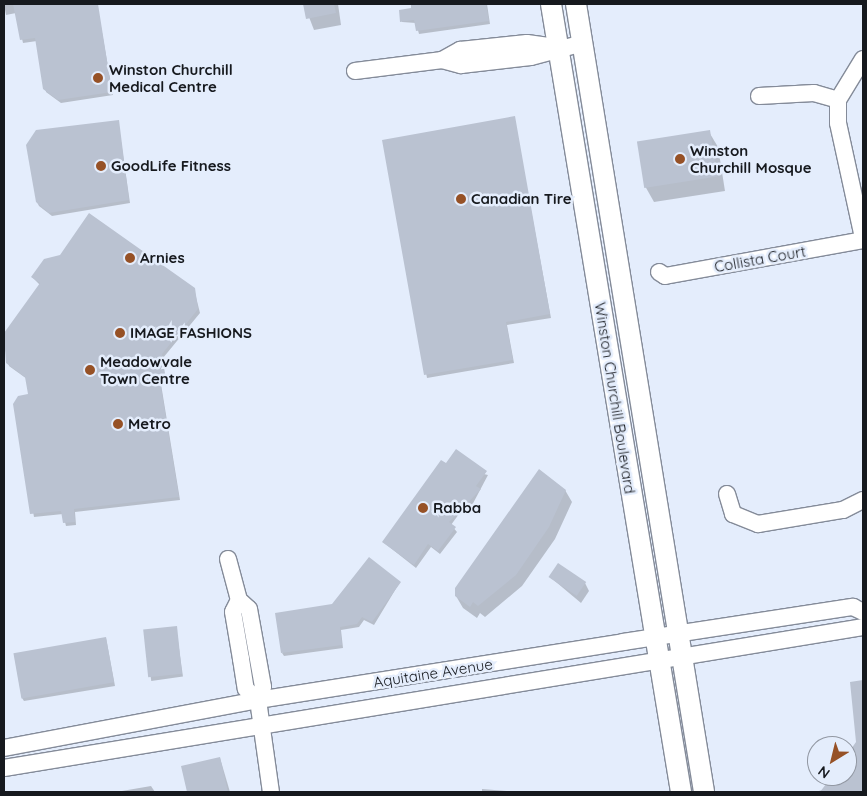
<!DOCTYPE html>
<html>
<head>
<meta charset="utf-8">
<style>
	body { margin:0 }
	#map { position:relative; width:867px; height:796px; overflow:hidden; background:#e4edfc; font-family:Quicksand,sans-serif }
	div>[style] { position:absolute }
	.shadow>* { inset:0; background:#0003; transform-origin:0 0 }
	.building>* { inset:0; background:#bac2d1; transform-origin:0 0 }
	.roads { filter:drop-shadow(1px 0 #848b99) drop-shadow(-1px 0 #848b99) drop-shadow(0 1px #848b99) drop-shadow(0 -1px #848b99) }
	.minor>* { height:16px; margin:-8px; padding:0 8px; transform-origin:8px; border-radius:8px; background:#fff }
	.major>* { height:20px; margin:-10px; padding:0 10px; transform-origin:10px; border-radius:10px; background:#fff }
	.dots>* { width:14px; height:14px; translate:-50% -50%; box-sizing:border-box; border:2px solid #e4edfc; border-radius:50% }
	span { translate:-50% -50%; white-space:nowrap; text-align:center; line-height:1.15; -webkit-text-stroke:5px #e4edfc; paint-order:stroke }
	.poi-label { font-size:15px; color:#16191e; font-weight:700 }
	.left { translate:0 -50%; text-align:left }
	.street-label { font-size:15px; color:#16191e }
	.frame { position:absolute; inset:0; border:5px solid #16191e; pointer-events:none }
	.north { position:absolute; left:807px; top:736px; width:50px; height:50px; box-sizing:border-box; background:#e4edfc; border:1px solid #9298a3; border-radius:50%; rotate:216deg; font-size:14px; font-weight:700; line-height:20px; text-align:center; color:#16191e }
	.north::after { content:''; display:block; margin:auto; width:18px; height:22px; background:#965126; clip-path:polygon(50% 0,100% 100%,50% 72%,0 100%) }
</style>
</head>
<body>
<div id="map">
	<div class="shadow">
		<i style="clip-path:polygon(4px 4px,97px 4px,113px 95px,61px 103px,46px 92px,37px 41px,23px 43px,16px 13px,6px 15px)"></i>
		<i style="clip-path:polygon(304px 4px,338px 4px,341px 25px,314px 30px)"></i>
		<i style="clip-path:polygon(412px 4px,487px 4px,490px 24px,419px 34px,416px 23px,402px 22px,400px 11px,413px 9px)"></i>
		<i style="clip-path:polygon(514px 118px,551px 318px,507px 325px,514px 363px,427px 378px,383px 141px)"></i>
		<i style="clip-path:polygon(118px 121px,130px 203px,52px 216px,39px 206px,37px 202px)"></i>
		<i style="clip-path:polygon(709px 132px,718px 147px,725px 191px,654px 202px,645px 186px,639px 142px)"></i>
		<i style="clip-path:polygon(32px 277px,194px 289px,200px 313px,163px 358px,166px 383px,161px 384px,180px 500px,75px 512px,76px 525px,66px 526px,63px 514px,34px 517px,14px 404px,29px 396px,27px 379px,9px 366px,4px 344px,4px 336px,40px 285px)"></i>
		<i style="clip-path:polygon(446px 465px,488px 475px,469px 511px,464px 507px,451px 525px,457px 532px,440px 554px,431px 547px,416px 568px,383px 542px)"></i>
		<i style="clip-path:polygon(565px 490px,572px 502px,555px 539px,522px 586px,485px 617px,480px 613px,477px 618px,463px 608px,456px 596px)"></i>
		<i style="clip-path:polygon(550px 577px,585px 583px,589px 591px,581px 603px)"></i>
		<i style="clip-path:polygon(400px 582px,374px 625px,364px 620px,359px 627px,341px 630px,343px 648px,284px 656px,282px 653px,332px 606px)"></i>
		<i style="left:176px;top:627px;width:50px;height:32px;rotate:82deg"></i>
		<i style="clip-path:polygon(106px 638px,115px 686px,24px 701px,22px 698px)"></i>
		<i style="clip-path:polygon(863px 682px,863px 792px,814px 792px,823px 790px,833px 776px,847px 776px,847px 757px,857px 743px,851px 683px)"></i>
		<i style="clip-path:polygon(220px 758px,230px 792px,188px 792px,182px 767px)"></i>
		<i style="clip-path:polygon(151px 786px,155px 792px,116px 792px)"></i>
		<i style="clip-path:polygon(482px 789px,518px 792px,482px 792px)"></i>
	</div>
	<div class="building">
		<i style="clip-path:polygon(13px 4px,98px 4px,112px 92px,58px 100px,43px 89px,35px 38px,20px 40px)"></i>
		<i style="clip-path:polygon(303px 4px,334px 4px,336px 13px,306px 19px)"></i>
		<i style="clip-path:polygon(411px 4px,486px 4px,489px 21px,416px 31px,414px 20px,400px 22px,399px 10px,411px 8px)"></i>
		<i style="clip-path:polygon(515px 116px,550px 314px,506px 322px,513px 360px,424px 375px,382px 140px)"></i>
		<i style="clip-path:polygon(119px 120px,129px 200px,49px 213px,36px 202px,26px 145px,36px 130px)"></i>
		<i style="left:710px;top:130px;width:47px;height:74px;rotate:81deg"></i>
		<i style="clip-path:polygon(89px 213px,195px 288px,198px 309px,162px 354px,165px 380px,160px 381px,179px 497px,74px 509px,75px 522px,63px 523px,61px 511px,30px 514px,13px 404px,18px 396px,28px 394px,25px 377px,6px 363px,4px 333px,40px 283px,31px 277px,44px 259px,60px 255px)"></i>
		<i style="clip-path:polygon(456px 449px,487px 471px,476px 486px,481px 489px,449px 522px,456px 527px,438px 551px,428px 544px,414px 565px,382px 542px,441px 460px,446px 463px)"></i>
		<i style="clip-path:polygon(539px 469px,566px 490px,549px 527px,516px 575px,478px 606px,473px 602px,470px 607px,455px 596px,455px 588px)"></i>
		<i style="clip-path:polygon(369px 557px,401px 582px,372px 622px,362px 617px,357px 624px,340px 627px,342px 645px,281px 653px,275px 613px,332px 604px)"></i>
		<i style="left:558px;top:563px;width:34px;height:17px;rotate:34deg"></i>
		<i style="left:177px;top:626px;width:48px;height:34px;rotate:84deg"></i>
		<i style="left:106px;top:637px;width:46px;height:94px;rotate:80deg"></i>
		<i style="clip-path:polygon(863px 680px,863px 792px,820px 792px,832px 776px,847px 776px,847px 755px,856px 742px,850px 682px)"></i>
		<i style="clip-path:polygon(220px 757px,228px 792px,187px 792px,181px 766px)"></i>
	</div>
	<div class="roads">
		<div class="minor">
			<i style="left:863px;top:59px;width:48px;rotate:121.4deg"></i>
			<i style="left:838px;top:100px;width:23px;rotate:90deg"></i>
			<i style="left:838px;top:123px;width:118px;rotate:77.7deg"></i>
			<i style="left:442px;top:60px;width:21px;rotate:-29deg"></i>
			<i style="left:460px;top:50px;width:67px;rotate:-6deg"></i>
			<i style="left:527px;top:43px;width:29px;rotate:8deg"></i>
			<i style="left:355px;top:71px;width:88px;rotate:-7.2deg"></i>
			<i style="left:442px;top:60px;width:20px;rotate:15deg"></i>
			<i style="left:461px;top:65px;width:70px;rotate:-6.5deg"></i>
			<i style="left:531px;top:57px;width:54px;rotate:-15.1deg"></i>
			<i style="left:759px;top:96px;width:55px;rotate:-3.1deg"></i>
			<i style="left:814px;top:93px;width:25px;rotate:16deg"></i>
			<i style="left:659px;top:272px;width:7px;rotate:34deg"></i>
			<i style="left:665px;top:276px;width:201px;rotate:-10.3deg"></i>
			<i style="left:727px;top:494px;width:21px;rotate:73deg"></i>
			<i style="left:733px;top:514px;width:27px;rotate:22deg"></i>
			<i style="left:758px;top:524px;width:86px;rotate:-9.4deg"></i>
			<i style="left:843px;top:510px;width:22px;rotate:-27deg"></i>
			<i style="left:228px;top:559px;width:42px;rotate:75deg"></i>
			<i style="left:239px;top:600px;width:13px;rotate:42deg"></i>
			<i style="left:249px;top:609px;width:79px;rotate:79.8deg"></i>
			<i style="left:263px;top:687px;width:14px;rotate:111deg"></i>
			<i style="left:258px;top:700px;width:93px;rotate:82deg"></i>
			<i style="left:239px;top:600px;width:13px;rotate:117deg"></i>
			<i style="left:233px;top:612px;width:48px;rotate:80.3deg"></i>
			<i style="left:241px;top:659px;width:30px;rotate:81deg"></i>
			<i style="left:246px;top:689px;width:16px;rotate:43deg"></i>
			<i style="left:4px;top:748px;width:258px;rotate:-10.7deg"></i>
			<i style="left:258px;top:700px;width:370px;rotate:-9deg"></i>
			<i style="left:623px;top:642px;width:233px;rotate:-8.7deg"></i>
			<i style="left:853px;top:607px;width:11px;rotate:27deg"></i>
			<i style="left:4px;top:768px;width:870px;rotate:-9.32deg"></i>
		</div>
		<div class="major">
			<i style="left:551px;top:4px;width:799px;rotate:80.63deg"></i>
			<i style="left:576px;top:4px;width:798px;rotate:80.77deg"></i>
		</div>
	</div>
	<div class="dots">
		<i style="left:98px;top:78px;background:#965126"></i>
		<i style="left:680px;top:159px;background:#965126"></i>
		<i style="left:101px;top:166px;background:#965126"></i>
		<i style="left:461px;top:199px;background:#965126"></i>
		<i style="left:130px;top:258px;background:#965126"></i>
		<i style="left:120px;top:333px;background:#965126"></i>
		<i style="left:90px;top:370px;background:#965126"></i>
		<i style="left:118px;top:424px;background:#965126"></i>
		<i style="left:423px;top:508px;background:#965126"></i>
	</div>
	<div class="poi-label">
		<span class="left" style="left:109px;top:78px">Winston Churchill<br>Medical Centre</span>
		<span class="left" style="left:690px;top:159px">Winston<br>Churchill Mosque</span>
		<span class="left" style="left:111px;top:166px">GoodLife Fitness</span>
		<span class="left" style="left:471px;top:199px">Canadian Tire</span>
		<span class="left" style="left:140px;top:258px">Arnies</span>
		<span class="left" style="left:130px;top:333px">IMAGE FASHIONS</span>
		<span class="left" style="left:100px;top:370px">Meadowvale<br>Town Centre</span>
		<span class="left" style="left:128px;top:424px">Metro</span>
		<span class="left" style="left:433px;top:508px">Rabba</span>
	</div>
	<div class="street-label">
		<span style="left:760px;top:259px;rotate:-10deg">Collista Court</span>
		<span style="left:615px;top:398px;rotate:81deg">Winston Churchill Boulevard</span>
		<span style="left:433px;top:673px;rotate:-9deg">Aquitaine Avenue</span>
	</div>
	<div class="frame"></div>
	<div class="north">N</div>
</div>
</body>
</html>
